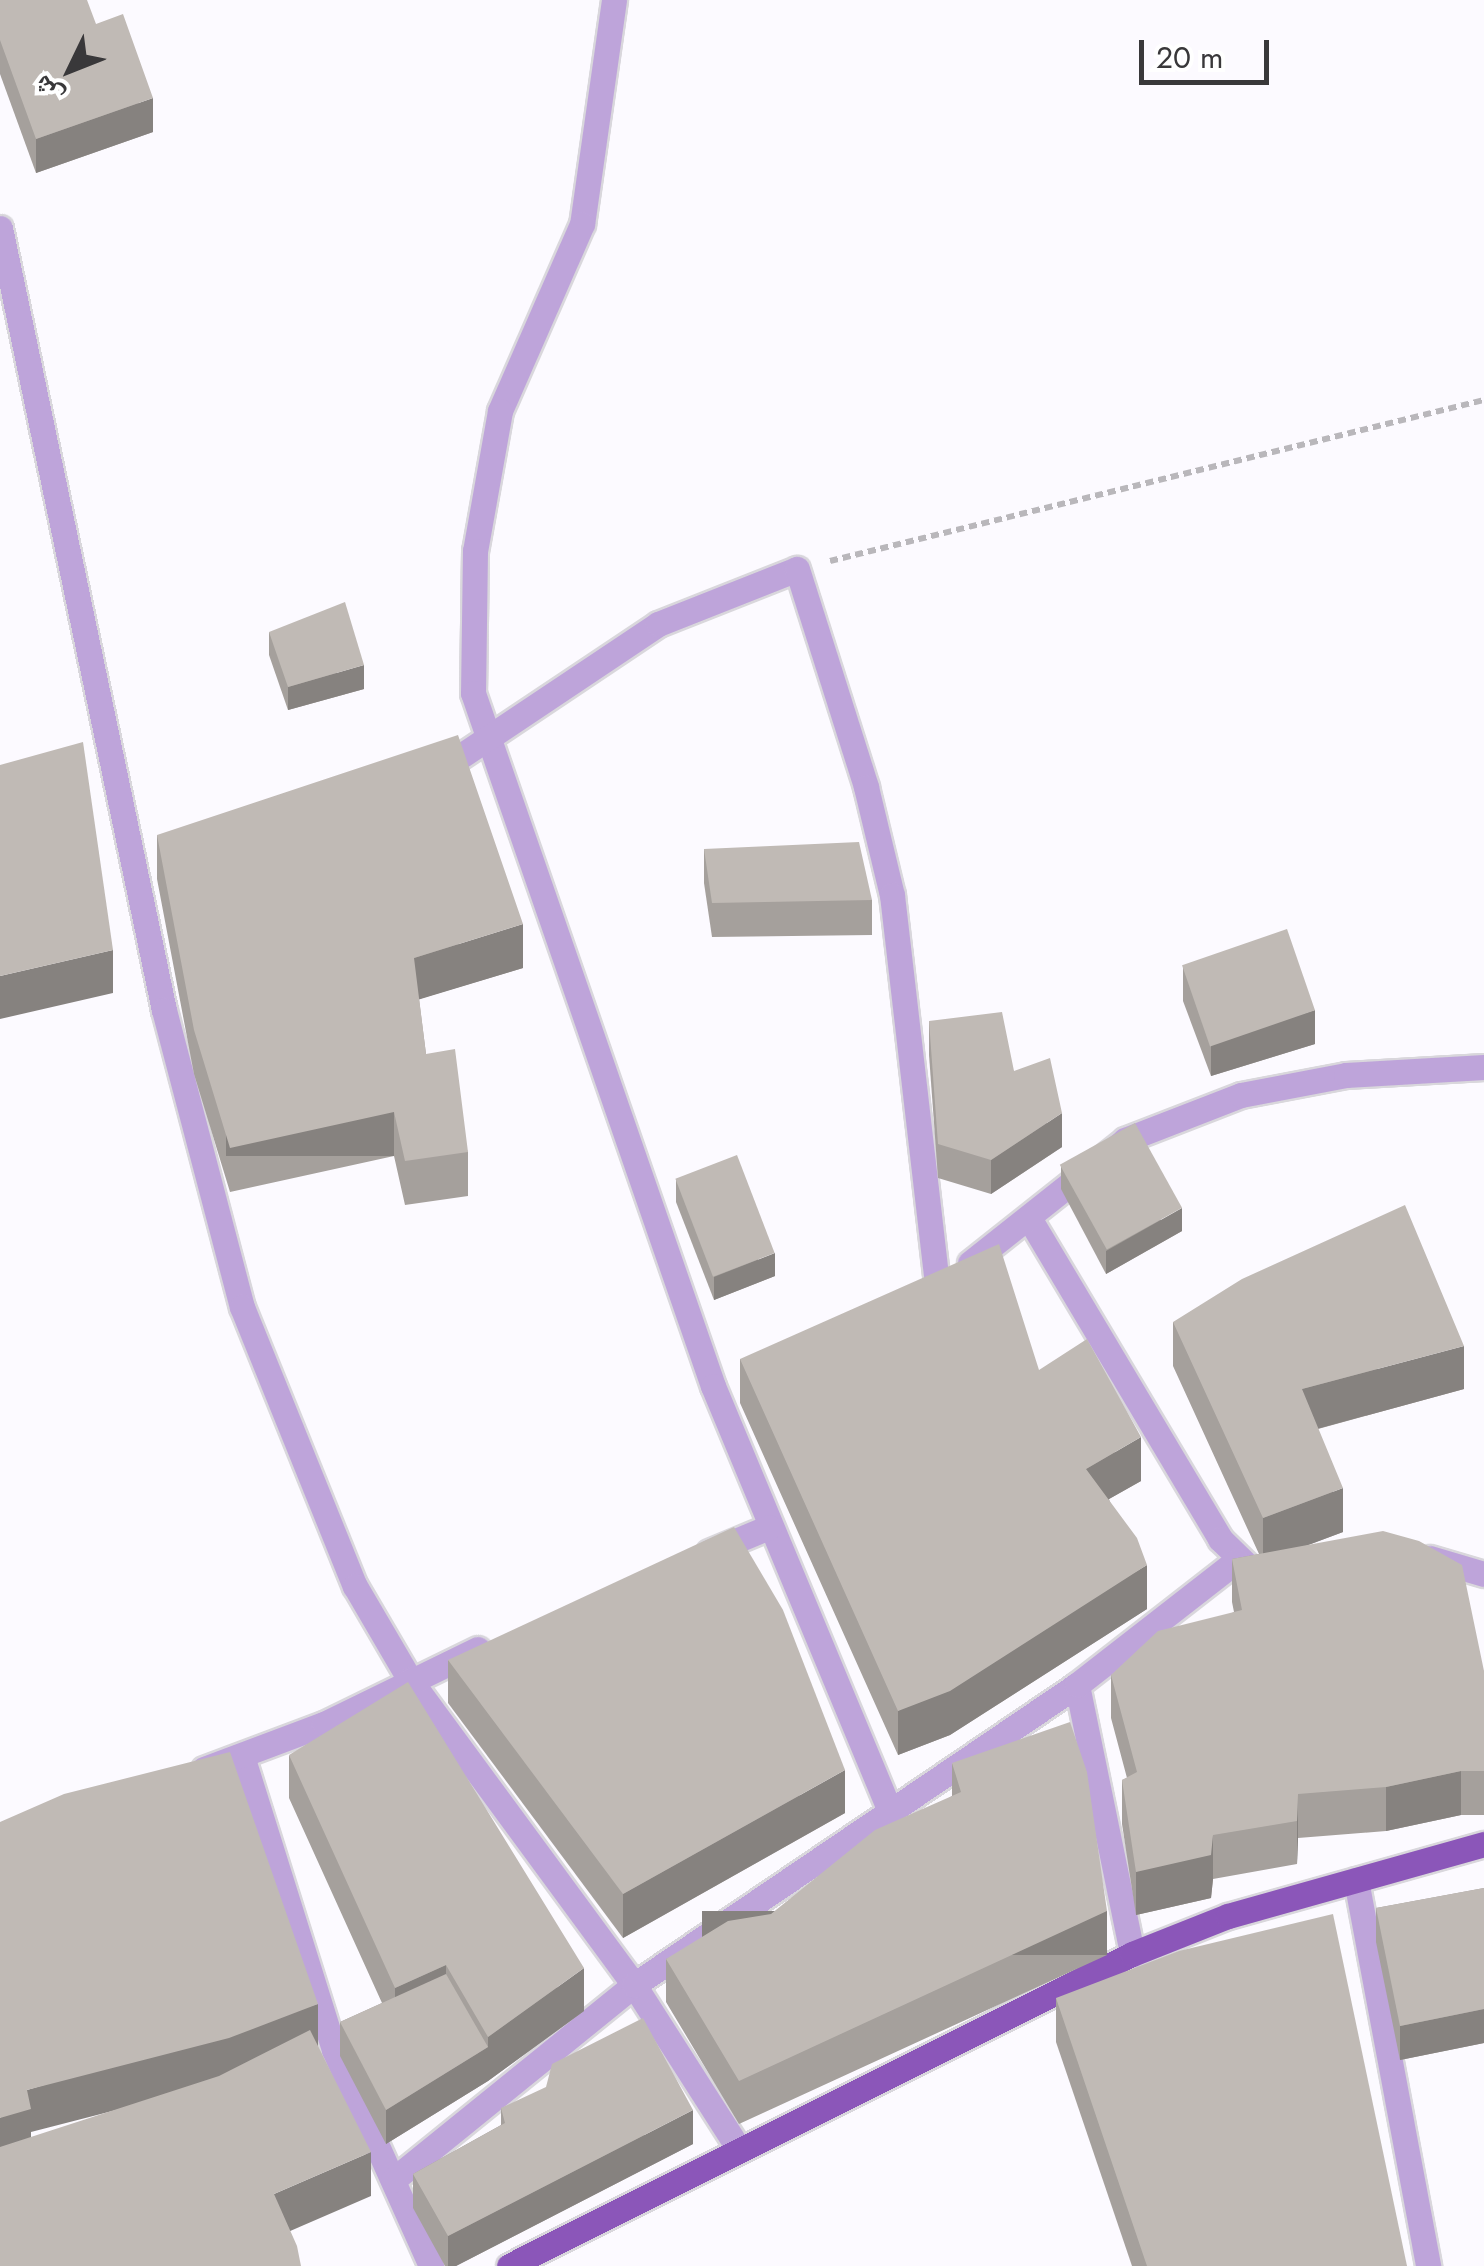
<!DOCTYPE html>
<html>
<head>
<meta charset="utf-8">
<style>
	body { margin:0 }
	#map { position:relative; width:1484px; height:2266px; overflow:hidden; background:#fcfaff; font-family:Jost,"Noto Naskh Arabic",sans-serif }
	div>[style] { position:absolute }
	.path>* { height:6px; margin-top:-3px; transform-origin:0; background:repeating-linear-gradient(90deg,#b9b7bb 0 8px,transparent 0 13px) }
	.roads { filter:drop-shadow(2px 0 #d9d7dc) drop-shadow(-2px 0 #d9d7dc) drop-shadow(0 2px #d9d7dc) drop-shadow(0 -2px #d9d7dc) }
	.minor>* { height:25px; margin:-12.5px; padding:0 12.5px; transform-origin:12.5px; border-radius:12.5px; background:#bea4da }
	.major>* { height:25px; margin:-12.5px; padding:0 12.5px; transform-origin:12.5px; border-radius:12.5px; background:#8b56b9 }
	.wall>* { inset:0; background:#a5a09c }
	.shaded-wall>* { inset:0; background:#86827f; transform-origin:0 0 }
	.building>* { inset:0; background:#c0bab5; transform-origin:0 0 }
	span { translate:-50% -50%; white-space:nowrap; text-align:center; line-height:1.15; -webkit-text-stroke:8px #fff; paint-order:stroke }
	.north { position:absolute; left:20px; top:20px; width:100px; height:100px; -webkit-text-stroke:8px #fff; paint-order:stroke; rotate:227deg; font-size:28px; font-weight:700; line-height:40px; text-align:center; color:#39383a }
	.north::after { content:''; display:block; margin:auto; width:35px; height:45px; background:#39383a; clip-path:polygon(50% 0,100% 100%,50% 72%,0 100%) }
	.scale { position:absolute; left:1139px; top:40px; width:130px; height:45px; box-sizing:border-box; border:5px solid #39383a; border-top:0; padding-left:12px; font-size:30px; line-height:35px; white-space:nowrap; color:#39383a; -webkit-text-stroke:8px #fff; paint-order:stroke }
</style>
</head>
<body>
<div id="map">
	<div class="path">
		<i style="left:830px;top:561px;width:674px;rotate:-13.83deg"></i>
	</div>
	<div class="roads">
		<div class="minor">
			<i style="left:614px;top:0;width:226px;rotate:98.1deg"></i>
			<i style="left:582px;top:224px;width:204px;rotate:113.7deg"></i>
			<i style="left:500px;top:411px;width:142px;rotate:100.1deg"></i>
			<i style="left:475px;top:551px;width:142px;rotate:90.8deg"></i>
			<i style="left:473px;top:693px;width:733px;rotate:70.9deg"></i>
			<i style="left:713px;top:1386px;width:463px;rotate:67.4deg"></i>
			<i style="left:0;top:228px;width:799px;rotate:78.16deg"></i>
			<i style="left:164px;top:1010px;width:307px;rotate:75.3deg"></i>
			<i style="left:242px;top:1307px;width:301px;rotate:68deg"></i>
			<i style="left:355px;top:1586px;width:109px;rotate:59.7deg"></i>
			<i style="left:410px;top:1680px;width:378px;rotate:53.7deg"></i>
			<i style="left:634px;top:1985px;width:191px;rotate:57.4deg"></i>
			<i style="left:437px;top:772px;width:266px;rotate:-33.8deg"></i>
			<i style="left:658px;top:624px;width:149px;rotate:-21.6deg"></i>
			<i style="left:797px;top:569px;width:229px;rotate:72.4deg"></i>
			<i style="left:866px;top:787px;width:111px;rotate:76.5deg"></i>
			<i style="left:892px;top:895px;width:389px;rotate:83.4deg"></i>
			<i style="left:1029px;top:1218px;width:374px;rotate:59.2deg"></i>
			<i style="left:1220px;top:1539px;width:40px;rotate:44deg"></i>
			<i style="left:970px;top:1263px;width:198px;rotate:-38.4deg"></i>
			<i style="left:1125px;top:1140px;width:124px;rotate:-21.2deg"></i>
			<i style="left:1241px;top:1095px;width:107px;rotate:-10.8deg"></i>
			<i style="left:1346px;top:1075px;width:138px;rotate:-3.3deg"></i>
			<i style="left:709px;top:1552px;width:65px;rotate:-22.6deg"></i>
			<i style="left:1430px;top:1558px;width:56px;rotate:16.5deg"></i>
			<i style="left:1077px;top:1685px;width:275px;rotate:78.4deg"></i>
			<i style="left:242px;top:1756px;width:308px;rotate:72.6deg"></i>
			<i style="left:334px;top:2050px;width:237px;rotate:65.8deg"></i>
			<i style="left:204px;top:1769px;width:128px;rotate:-20.6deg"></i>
			<i style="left:324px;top:1724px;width:171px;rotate:-26deg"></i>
			<i style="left:1356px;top:1880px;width:393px;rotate:79.4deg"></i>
			<i style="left:393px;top:2180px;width:310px;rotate:-39deg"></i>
			<i style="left:634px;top:1985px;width:535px;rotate:-34.11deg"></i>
			<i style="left:1077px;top:1685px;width:202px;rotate:-37.9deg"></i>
		</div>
		<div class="major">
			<i style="left:509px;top:2266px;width:697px;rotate:-26.6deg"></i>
			<i style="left:1132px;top:1954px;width:103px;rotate:-21.6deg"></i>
			<i style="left:1228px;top:1916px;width:266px;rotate:-15.7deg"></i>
		</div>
	</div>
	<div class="wall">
		<i style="clip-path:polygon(0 0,96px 24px,153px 132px,36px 173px,0 74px)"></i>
		<i style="clip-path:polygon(269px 632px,364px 689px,288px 710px,269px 655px)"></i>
		<i style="clip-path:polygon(157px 835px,523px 968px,419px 999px,426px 1054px,468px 1152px,468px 1196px,405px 1205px,394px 1156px,230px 1192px,194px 1074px,157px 879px)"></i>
		<i style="clip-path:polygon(704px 849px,872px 900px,872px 935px,712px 937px,704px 883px)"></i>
		<i style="clip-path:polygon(1183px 967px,1315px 1044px,1211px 1076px,1183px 1001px)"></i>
		<i style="clip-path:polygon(929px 1021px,1014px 1071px,1062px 1147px,991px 1194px,938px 1178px,929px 1055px)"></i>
		<i style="clip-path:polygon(1061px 1166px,1182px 1231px,1106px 1274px,1061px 1189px)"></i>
		<i style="clip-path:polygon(676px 1179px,775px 1276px,714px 1300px,676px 1202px)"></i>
		<i style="clip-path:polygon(1173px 1322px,1464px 1389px,1318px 1429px,1343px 1532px,1308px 1545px,1484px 1671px,1484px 1815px,1461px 1815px,1386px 1831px,1298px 1838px,1297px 1864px,1213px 1879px,1211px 1898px,1136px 1915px,1122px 1824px,1122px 1780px,1127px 1778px,1111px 1718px,1111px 1675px,1234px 1612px,1232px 1602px,1232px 1559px,1259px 1554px,1173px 1366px)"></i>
		<i style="clip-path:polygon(740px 1359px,1039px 1370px,1141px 1481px,1109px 1499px,1147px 1609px,950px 1735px,898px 1755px,740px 1403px)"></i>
		<i style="clip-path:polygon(448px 1660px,845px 1813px,623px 1938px,448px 1703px)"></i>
		<i style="clip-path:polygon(289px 1755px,584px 2011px,488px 2081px,386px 2144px,340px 2056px,340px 2022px,382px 2003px,289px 1798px)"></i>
		<i style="clip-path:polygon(952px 1763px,1107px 1955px,739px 2124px,666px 2002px,666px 1959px,771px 1914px,952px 1796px)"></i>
		<i style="clip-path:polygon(1484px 1888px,1484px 2043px,1400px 2060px,1376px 1942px,1376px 1908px)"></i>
		<i style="clip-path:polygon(1056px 1998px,1407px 2266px,1132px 2266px,1056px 2042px)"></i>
		<i style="clip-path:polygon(501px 2108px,693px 2144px,456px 2266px,445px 2266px,413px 2208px,413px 2174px,501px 2125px)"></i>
	</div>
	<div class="shaded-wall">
		<i style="clip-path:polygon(153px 98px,153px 132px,36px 173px,36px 139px)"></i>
		<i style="clip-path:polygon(364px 665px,364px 689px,288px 710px,288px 687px)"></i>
		<i style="clip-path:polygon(523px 924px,523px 968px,414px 1001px,414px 958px)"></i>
		<i style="clip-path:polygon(113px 950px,113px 993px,0 1019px,0 976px)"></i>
		<i style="clip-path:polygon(1315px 1010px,1315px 1044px,1211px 1076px,1211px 1042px)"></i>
		<i style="left:394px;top:1112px;width:44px;height:168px;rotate:90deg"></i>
		<i style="clip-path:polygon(1062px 1113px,1062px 1147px,991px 1194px,991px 1160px)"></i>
		<i style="clip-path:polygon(1182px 1208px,1182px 1231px,1106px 1274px,1106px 1251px)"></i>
		<i style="clip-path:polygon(775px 1253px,775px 1276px,714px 1300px,714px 1277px)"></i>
		<i style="clip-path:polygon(1464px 1346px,1464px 1389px,1302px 1433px,1302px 1389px)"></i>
		<i style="clip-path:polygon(1141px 1437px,1141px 1481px,1086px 1512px,1086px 1469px)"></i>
		<i style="clip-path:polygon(1343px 1488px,1343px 1532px,1263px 1562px,1263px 1518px)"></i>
		<i style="clip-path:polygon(1147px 1565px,1147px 1609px,950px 1735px,898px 1755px,898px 1711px)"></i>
		<i style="clip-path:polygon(845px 1770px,845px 1813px,623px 1938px,623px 1894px)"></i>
		<i style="clip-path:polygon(1461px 1771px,1461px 1815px,1386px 1831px,1386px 1787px)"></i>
		<i style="clip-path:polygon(1298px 1794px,1298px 1838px,1297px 1864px,1297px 1821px)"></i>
		<i style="clip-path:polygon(1213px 1835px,1213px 1879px,1211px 1898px,1136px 1915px,1136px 1872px)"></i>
		<i style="left:1107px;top:1911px;width:44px;height:405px;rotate:90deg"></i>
		<i style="clip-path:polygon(446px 1965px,446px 2008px,395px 2032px,395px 1988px)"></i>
		<i style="clip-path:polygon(584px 1968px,584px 2011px,488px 2081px,386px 2144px,386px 2110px,488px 2047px,488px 2037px)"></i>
		<i style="clip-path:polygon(318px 2004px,318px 2047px,229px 2081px,31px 2132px,31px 2153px,0 2162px,0 2118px,27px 2090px)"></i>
		<i style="clip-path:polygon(1484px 2009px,1484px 2043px,1400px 2060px,1400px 2026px)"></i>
		<i style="clip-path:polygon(693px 2110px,693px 2144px,456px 2266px,448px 2266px,448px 2236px)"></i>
		<i style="clip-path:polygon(371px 2152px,371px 2196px,274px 2238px,274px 2194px)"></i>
	</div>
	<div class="building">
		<i style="clip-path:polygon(0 0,87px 0,96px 24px,123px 14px,153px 98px,36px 139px,0 40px)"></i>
		<i style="clip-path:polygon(345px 602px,364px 665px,288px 687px,269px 632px)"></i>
		<i style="clip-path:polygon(458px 735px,523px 924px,414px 958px,426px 1054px,455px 1049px,468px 1152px,405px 1161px,394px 1112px,230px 1148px,194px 1030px,157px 835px)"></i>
		<i style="clip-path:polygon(83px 742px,113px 950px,0 976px,0 765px)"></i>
		<i style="clip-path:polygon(859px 842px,872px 900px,712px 903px,704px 849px)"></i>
		<i style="left:1287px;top:929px;width:86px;height:111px;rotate:71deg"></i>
		<i style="clip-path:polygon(1002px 1012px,1014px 1071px,1050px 1058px,1062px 1113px,991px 1160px,938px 1144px,929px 1021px)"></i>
		<i style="left:1135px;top:1123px;width:97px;height:86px;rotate:61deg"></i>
		<i style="left:737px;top:1155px;width:105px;height:66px;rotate:69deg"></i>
		<i style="clip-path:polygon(1405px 1205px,1464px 1346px,1302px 1389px,1343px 1488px,1263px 1518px,1173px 1322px,1242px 1279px)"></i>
		<i style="clip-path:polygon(999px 1244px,1039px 1370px,1087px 1339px,1141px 1437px,1086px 1469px,1137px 1538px,1147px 1565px,950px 1691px,898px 1711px,740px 1359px)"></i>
		<i style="clip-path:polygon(734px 1527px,783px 1610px,845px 1770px,623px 1894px,448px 1660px)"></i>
		<i style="clip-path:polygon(1383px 1531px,1419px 1541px,1462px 1565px,1484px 1671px,1484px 1771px,1461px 1771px,1386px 1787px,1298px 1794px,1297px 1821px,1213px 1835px,1211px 1855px,1136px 1872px,1122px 1780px,1137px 1772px,1111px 1675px,1158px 1631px,1242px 1610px,1232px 1559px)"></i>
		<i style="clip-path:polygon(408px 1682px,584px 1968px,488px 2037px,446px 1965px,395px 1988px,289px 1755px)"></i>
		<i style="clip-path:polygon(1070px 1722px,1087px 1772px,1107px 1911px,739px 2081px,666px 1959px,728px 1921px,771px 1914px,875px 1830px,961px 1792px,952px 1763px)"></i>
		<i style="clip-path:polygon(230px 1752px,318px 2004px,229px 2038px,27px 2090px,31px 2109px,0 2118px,0 1822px,64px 1794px)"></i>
		<i style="clip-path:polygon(1484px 1888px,1484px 2009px,1400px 2026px,1376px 1908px)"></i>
		<i style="clip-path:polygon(1333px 1914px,1407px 2266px,1147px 2266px,1056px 1998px,1179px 1951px)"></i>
		<i style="clip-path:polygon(446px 1974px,488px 2047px,386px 2110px,340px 2022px)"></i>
		<i style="clip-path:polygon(643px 2018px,693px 2110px,448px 2236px,413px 2174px,505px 2123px,501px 2108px,546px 2087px,552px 2064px)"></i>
		<i style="clip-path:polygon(310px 2030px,371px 2152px,274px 2194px,297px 2246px,301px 2266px,0 2266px,0 2147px,219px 2076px)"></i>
	</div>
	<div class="north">ش</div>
	<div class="scale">20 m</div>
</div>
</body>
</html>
